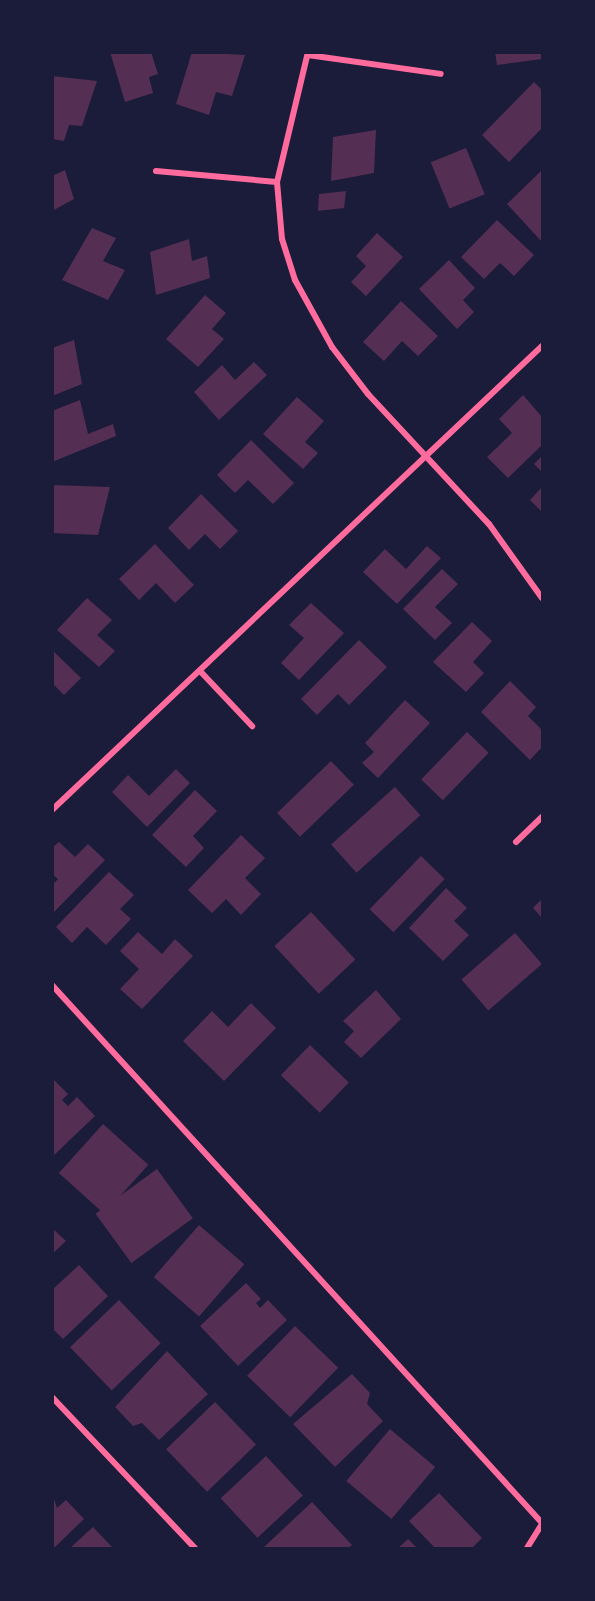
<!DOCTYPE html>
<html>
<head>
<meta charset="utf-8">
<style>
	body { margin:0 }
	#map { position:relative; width:595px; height:1601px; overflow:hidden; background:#1b1b3a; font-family:Merriweather,serif }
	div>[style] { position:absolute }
	.building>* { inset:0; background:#542f53; transform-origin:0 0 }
	.minor>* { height:6px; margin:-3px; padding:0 3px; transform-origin:3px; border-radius:3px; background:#ff6b9d }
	span { translate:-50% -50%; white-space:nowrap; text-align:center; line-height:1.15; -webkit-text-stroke:4.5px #1b1b3a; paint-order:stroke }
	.frame { position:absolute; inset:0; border:54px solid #1b1b3a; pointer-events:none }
</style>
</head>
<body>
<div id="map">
	<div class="building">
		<i style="clip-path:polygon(110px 52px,151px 52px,158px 74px,149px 77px,153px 93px,125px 102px)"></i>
		<i style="clip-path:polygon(192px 52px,245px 55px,232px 96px,216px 92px,209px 115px,176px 104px)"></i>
		<i style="clip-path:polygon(495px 52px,542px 52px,542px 59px,497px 65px)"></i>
		<i style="clip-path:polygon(52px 76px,97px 81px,82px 126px,69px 125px,64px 141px,52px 139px)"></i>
		<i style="clip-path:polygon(534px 82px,542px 90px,542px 128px,509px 162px,482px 135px)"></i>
		<i style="clip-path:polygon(376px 130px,374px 173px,331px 181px,333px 137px)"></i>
		<i style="left:466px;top:148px;width:50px;height:38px;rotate:68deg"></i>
		<i style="clip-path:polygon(65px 170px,74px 199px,52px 211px,52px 176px)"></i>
		<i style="clip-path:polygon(541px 171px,542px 173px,542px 242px,507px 204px)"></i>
		<i style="clip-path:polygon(346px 191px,344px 208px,318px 211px,319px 194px)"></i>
		<i style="clip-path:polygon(497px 220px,534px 255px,514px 276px,500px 263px,484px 279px,461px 257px)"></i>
		<i style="clip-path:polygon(92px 228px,116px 238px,103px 261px,125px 270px,108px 300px,62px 280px)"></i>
		<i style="clip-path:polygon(377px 233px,403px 257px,366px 296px,351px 282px,366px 266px,356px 256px)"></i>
		<i style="clip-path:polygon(189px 239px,192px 261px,207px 256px,210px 278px,156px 295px,150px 252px)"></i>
		<i style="clip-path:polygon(449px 260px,475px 288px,463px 300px,474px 312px,457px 329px,419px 289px)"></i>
		<i style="clip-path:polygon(205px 295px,226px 313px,212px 329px,224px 339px,198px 367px,166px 339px)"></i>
		<i style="clip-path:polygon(401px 301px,438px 336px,418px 356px,402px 341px,384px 361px,363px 342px)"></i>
		<i style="clip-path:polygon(74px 340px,82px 384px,52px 396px,52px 348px)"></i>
		<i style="clip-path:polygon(254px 362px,267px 375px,219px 420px,194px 392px,222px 365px,235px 380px)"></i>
		<i style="clip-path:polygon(523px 395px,542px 417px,542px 445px,508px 478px,487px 457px,512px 433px,499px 419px)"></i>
		<i style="clip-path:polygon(297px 397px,324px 421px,305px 442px,318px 453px,303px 469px,263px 434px)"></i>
		<i style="clip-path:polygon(80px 400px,88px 434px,113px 424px,116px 436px,52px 462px,52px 411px)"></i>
		<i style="clip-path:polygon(251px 440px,294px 483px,273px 504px,248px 480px,235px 493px,217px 475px)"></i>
		<i style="clip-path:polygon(542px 456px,542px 472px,534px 464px)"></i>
		<i style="clip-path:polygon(52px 485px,110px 487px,98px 535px,52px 533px)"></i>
		<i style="clip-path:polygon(542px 487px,542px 512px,530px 500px)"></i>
		<i style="clip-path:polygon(201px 494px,238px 531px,220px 549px,205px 534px,189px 550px,168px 528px)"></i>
		<i style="clip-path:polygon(155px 544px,194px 585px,175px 603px,156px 583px,139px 600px,119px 579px)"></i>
		<i style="clip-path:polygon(427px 546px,441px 558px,397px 604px,363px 572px,385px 549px,406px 569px)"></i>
		<i style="clip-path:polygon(442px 569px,458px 584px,435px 607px,452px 623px,435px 640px,403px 609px)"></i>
		<i style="clip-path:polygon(87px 598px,112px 620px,97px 635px,115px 651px,99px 667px,57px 630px)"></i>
		<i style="clip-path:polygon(311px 603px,344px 633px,299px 680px,281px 663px,304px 638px,289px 625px)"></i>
		<i style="clip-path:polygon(472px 622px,492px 641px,473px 662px,484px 673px,466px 692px,433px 662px)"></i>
		<i style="clip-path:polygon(359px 640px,387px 667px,349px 705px,338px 694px,317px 715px,301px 699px)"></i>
		<i style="clip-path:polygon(52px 650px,81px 678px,64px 695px,52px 683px)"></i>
		<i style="clip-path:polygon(510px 681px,536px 707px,528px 716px,542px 730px,542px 747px,530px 760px,481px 712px)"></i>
		<i style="clip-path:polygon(405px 700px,430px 723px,378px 778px,362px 763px,374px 752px,365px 743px)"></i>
		<i style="left:467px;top:732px;width:30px;height:66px;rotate:44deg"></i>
		<i style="left:331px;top:761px;width:33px;height:75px;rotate:46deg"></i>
		<i style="clip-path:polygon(176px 769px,190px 783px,147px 827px,112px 792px,128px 775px,149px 796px)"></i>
		<i style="left:395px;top:787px;width:38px;height:86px;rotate:48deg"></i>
		<i style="clip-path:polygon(195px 790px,217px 811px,193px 836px,204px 848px,186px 867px,152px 835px)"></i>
		<i style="clip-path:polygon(241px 835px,265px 858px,245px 878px,261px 894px,241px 915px,226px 899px,212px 913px,188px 890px)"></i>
		<i style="clip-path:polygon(59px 842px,75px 857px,88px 844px,105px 860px,52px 914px,52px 885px,58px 879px,52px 874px,52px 848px)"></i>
		<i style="left:421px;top:856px;width:33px;height:74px;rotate:44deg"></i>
		<i style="clip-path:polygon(109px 872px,134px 895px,120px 909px,131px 919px,106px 945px,87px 927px,72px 943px,56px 927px)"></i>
		<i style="clip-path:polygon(446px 888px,467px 908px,454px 921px,469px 935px,443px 961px,409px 928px)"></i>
		<i style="clip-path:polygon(542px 899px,542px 918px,533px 908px)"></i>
		<i style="left:311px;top:912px;width:65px;height:50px;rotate:47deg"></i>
		<i style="clip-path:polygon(138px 932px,162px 954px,175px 939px,193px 956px,142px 1009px,120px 989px,139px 969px,120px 951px)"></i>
		<i style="left:515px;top:933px;width:41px;height:71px;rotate:49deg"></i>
		<i style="clip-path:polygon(376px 990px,401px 1019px,361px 1058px,344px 1042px,354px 1031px,343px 1021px)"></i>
		<i style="clip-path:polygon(251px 1003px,276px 1028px,224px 1081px,183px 1041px,212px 1011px,228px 1027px)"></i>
		<i style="left:310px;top:1045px;width:54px;height:42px;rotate:44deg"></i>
		<i style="clip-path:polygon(54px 1080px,68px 1094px,62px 1100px,68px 1106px,77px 1097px,95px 1116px,52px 1157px)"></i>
		<i style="left:103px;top:1124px;width:61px;height:66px;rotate:42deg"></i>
		<i style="left:157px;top:1169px;width:61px;height:76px;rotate:54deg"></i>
		<i style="left:199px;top:1225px;width:60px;height:69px;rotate:41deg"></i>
		<i style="clip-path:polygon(52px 1228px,66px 1241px,52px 1254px)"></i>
		<i style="clip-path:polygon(79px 1265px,108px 1296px,63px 1339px,52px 1328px,52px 1290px)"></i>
		<i style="clip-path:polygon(246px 1283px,261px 1299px,256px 1303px,260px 1308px,268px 1300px,287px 1320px,238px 1366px,200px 1326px)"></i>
		<i style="left:119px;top:1300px;width:60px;height:68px;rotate:46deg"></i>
		<i style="left:295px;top:1326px;width:60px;height:69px;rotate:44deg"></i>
		<i style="clip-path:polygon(167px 1351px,208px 1394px,159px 1440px,142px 1423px,133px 1426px,115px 1407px)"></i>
		<i style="clip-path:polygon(352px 1374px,370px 1393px,367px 1404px,383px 1421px,335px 1467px,293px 1424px)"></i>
		<i style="left:215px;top:1402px;width:59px;height:68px;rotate:46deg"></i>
		<i style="left:390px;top:1429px;width:59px;height:68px;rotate:40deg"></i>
		<i style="left:266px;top:1456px;width:54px;height:62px;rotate:47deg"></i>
		<i style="clip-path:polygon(52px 1493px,57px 1508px,66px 1500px,84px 1519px,54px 1548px)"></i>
		<i style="clip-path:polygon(439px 1493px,482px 1538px,472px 1548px,435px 1548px,409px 1521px)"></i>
		<i style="clip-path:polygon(312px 1502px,352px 1545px,348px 1548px,263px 1548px)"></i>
		<i style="clip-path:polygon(93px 1527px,113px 1548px,70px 1548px)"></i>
		<i style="clip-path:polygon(408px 1539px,417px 1548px,398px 1548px)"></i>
	</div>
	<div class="minor">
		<i style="left:308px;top:52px;width:134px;rotate:103.4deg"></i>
		<i style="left:277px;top:182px;width:57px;rotate:85deg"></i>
		<i style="left:282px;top:239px;width:43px;rotate:72.4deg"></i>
		<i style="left:295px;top:280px;width:77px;rotate:61.1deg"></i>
		<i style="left:332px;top:347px;width:59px;rotate:52.5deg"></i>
		<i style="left:368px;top:394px;width:178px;rotate:47.1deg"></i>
		<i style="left:489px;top:524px;width:91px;rotate:54.4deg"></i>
		<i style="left:308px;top:55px;width:134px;rotate:8.1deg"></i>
		<i style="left:156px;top:171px;width:121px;rotate:5.2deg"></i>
		<i style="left:200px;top:671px;width:76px;rotate:46.6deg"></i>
		<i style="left:52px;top:810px;width:675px;rotate:-43.44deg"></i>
		<i style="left:516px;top:842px;width:36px;rotate:-44deg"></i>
		<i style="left:52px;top:985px;width:728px;rotate:47.67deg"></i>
		<i style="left:52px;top:1397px;width:208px;rotate:46.6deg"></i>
		<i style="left:527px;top:1548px;width:28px;rotate:-58deg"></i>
	</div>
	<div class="frame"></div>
</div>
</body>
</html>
